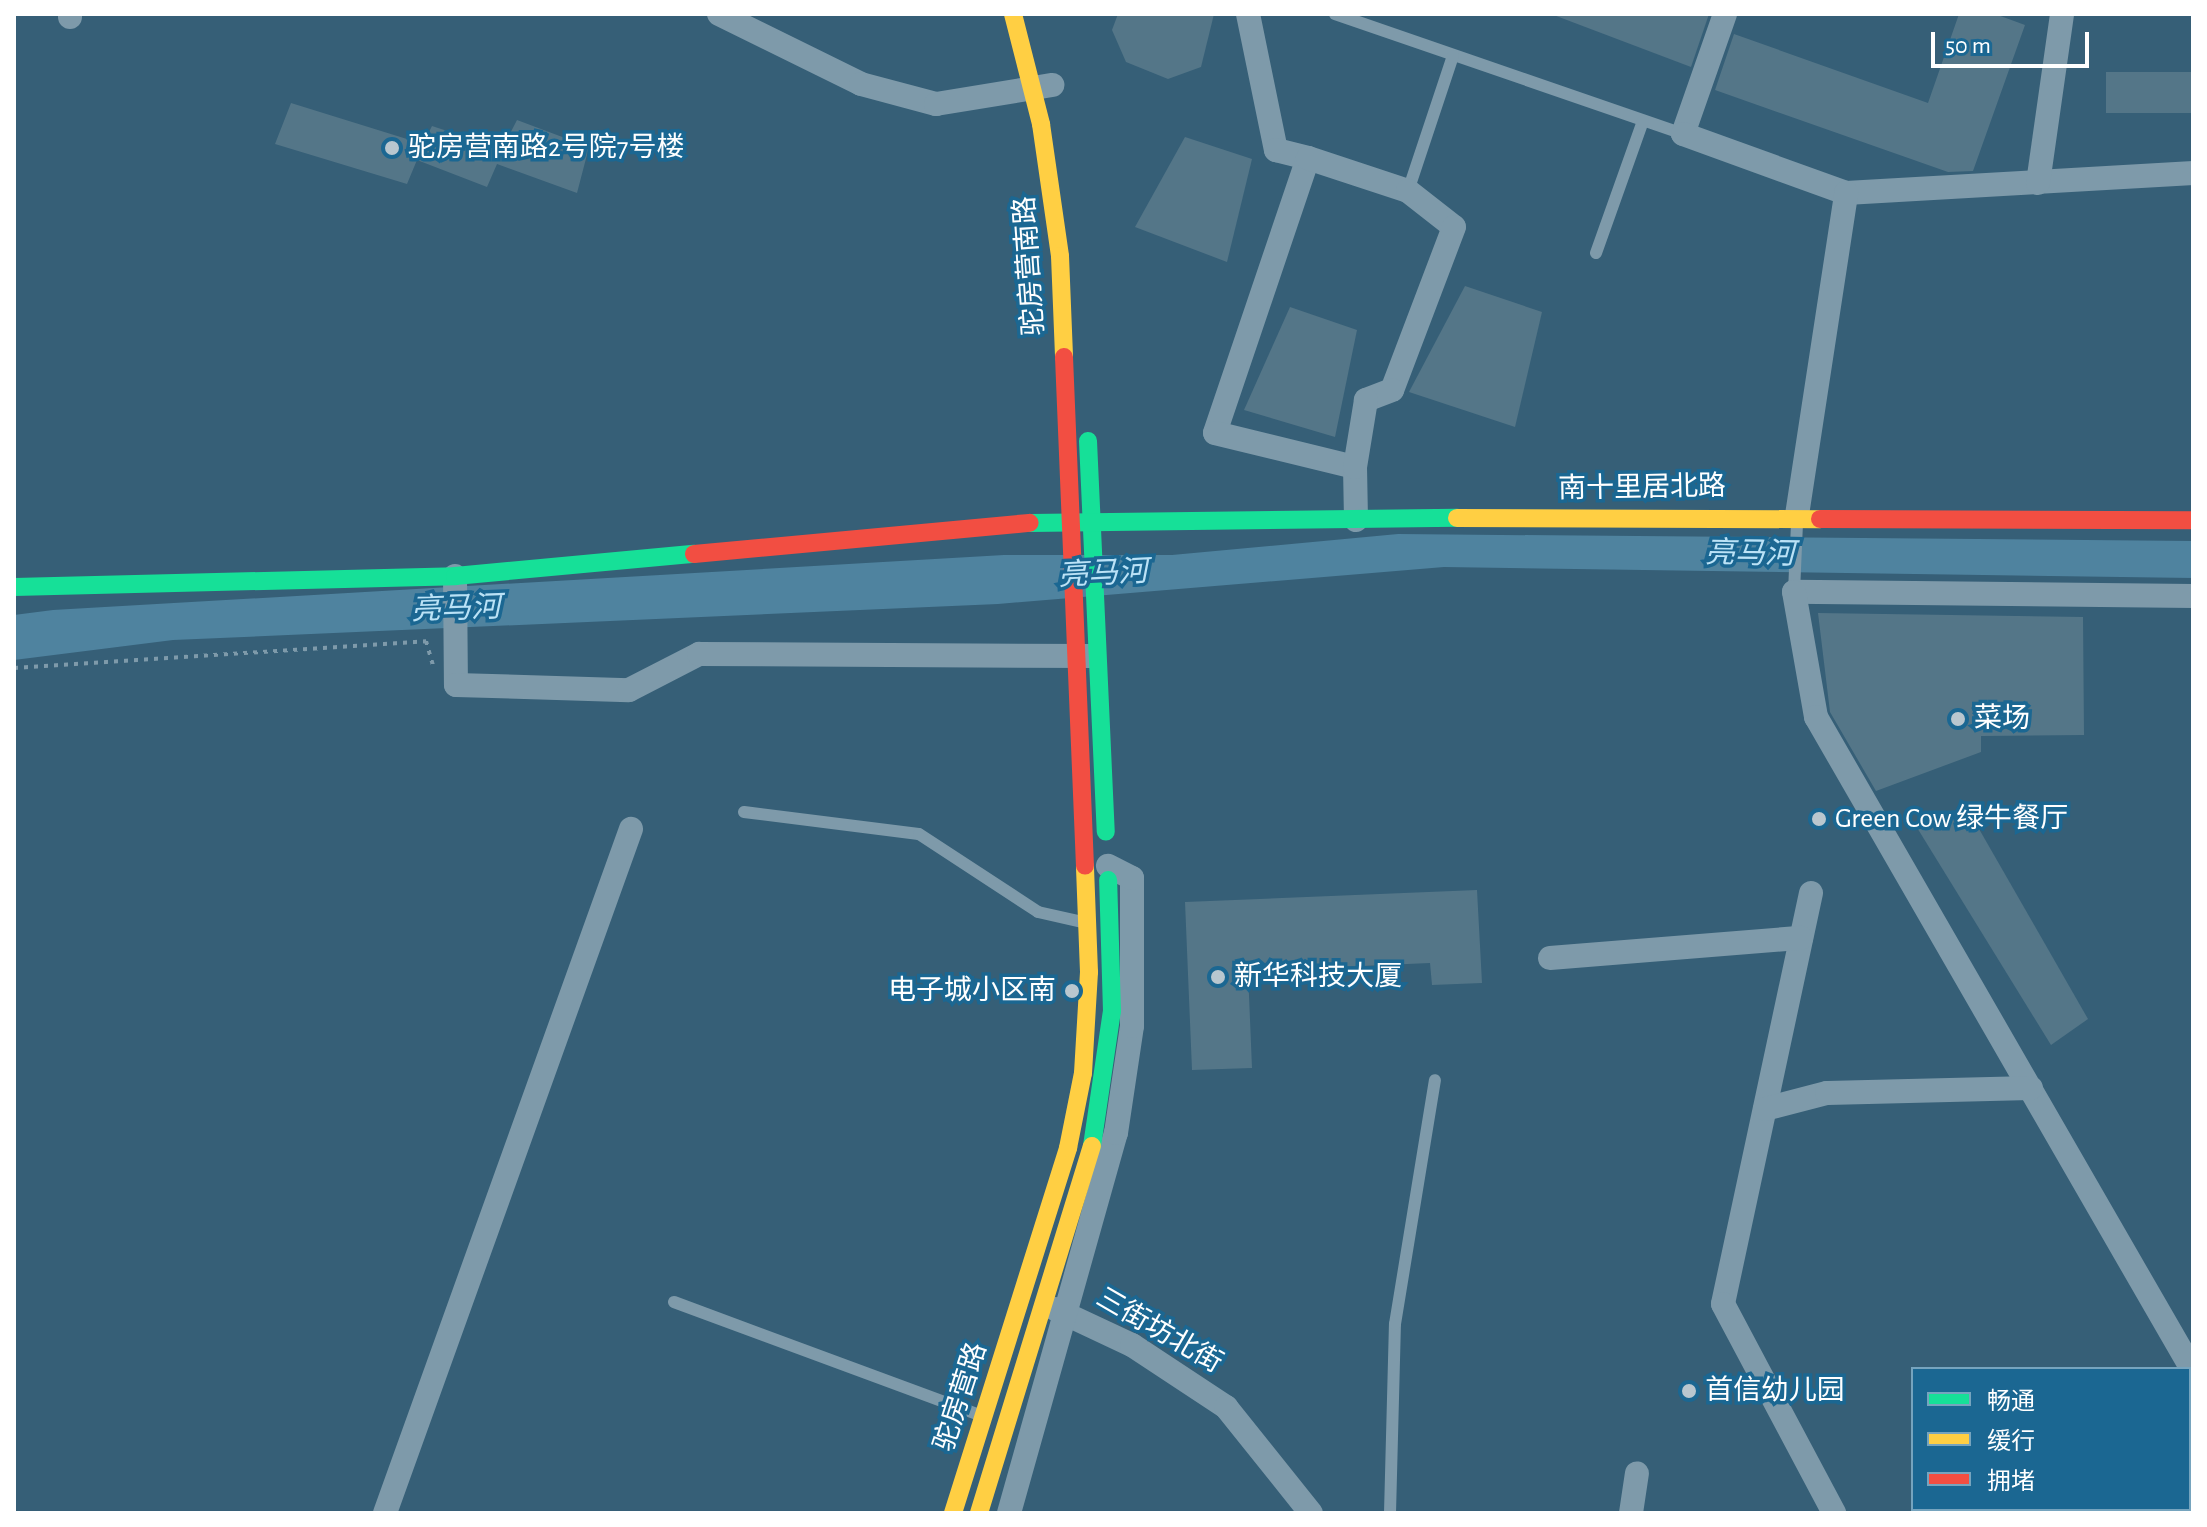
<!DOCTYPE html>
<html>
<head>
<meta charset="utf-8">
<style>
	body { margin:0 }
	#map { position:relative; width:2207px; height:1527px; overflow:hidden; background:#365f77; font-family:"Alegreya Sans","Noto Sans SC",sans-serif }
	div>[style] { position:absolute }
	.water>* { inset:0; background:#4f839f }
	.building>* { inset:0; background:#547688; transform-origin:0 0 }
	.path>* { height:4px; margin-top:-2px; transform-origin:0; background:repeating-linear-gradient(90deg,#7e9aaa 0 4px,transparent 0 10px) }
	.lane>* { height:12px; margin:-6px; padding:0 6px; transform-origin:6px; border-radius:6px; background:#7e9aaa }
	.street>* { height:24px; margin:-12px; padding:0 12px; transform-origin:12px; border-radius:12px; background:#7e9aaa }
	.fast>* { height:18px; margin:-9px; padding:0 9px; transform-origin:9px; border-radius:9px; background:#16e098 }
	.slow>* { height:18px; margin:-9px; padding:0 9px; transform-origin:9px; border-radius:9px; background:#ffcf43 }
	.jam>* { height:18px; margin:-9px; padding:0 9px; transform-origin:9px; border-radius:9px; background:#f24e42 }
	.dots>* { width:22px; height:22px; translate:-50% -50%; box-sizing:border-box; border:4px solid #1b6792; border-radius:50% }
	span { translate:-50% -50%; white-space:nowrap; text-align:center; line-height:1.15; -webkit-text-stroke:7px #1b6792; paint-order:stroke }
	.poi-label { font-size:28px; color:#fff }
	.left { translate:0 -50%; text-align:left }
	.right { translate:-100% -50%; text-align:right }
	.street-label { font-size:28px; color:#fff }
	.water-label { font-size:30px; color:#bbe2f6; font-style:italic }
	.frame { position:absolute; inset:0; border:16px solid #fff; pointer-events:none }
	.legend { position:absolute; left:1911px; top:1367px; width:280px; height:144px; box-sizing:border-box; background:#1b6792; border:2px solid #76a4be; margin:0; padding:10px 14px; list-style:none; font-size:24px; color:#fff }
	.legend li { display:flex; align-items:center; gap:16px; height:40px }
	.legend b { width:40px; border:2px solid #76a4be }
	.scale { position:absolute; left:1931px; top:32px; width:158px; height:36px; box-sizing:border-box; border:4px solid #fff; border-top:0; padding-left:10px; font-size:24px; line-height:28px; white-space:nowrap; color:#fff; -webkit-text-stroke:6px #1b6792; paint-order:stroke }
</style>
</head>
<body>
<div id="map">
	<div class="water">
		<i style="clip-path:polygon(1398px 534px,2193px 541px,2193px 578px,1444px 567px,998px 604px,173px 640px,14px 660px,14px 615px,53px 610px,1004px 555px,1172px 555px)"></i>
	</div>
	<div class="building">
		<i style="clip-path:polygon(1118px 14px,1214px 14px,1201px 67px,1168px 79px,1126px 62px,1112px 30px)"></i>
		<i style="clip-path:polygon(1551px 14px,1709px 14px,1691px 67px)"></i>
		<i style="clip-path:polygon(1959px 14px,1995px 14px,2025px 25px,1973px 171px,1948px 172px,1715px 90px,1734px 34px,1928px 103px)"></i>
		<i style="left:2193px;top:72px;width:41px;height:87px;rotate:90deg"></i>
		<i style="clip-path:polygon(291px 103px,423px 144px,432px 126px,502px 149px,517px 120px,589px 147px,577px 193px,497px 164px,487px 187px,417px 160px,407px 184px,275px 144px)"></i>
		<i style="clip-path:polygon(1185px 137px,1252px 159px,1227px 262px,1135px 227px)"></i>
		<i style="clip-path:polygon(1465px 286px,1542px 312px,1515px 427px,1409px 392px)"></i>
		<i style="clip-path:polygon(1290px 307px,1357px 330px,1335px 437px,1244px 410px)"></i>
		<i style="clip-path:polygon(1818px 613px,2083px 617px,2084px 735px,1981px 736px,1981px 752px,1876px 791px,1830px 712px)"></i>
		<i style="clip-path:polygon(1971px 815px,2088px 1019px,2051px 1045px,1916px 826px)"></i>
		<i style="clip-path:polygon(1477px 890px,1482px 983px,1432px 985px,1430px 963px,1248px 971px,1252px 1068px,1192px 1070px,1185px 902px)"></i>
	</div>
	<div class="path">
		<i style="left:14px;top:668px;width:413px;rotate:-3.7deg"></i>
		<i style="left:426px;top:641px;width:26px;rotate:74deg"></i>
	</div>
	<div class="lane">
		<i style="left:1335px;top:14px;width:368px;rotate:19deg"></i>
		<i style="left:1408px;top:191px;width:142px;rotate:-71.6deg"></i>
		<i style="left:1596px;top:253px;width:140px;rotate:-70.4deg"></i>
		<i style="left:1794px;top:592px;width:70px;rotate:-87.5deg"></i>
		<i style="left:744px;top:812px;width:176px;rotate:7.2deg"></i>
		<i style="left:919px;top:834px;width:142px;rotate:33.2deg"></i>
		<i style="left:1038px;top:912px;width:45px;rotate:12.8deg"></i>
		<i style="left:674px;top:1302px;width:329px;rotate:20.3deg"></i>
		<i style="left:1390px;top:1513px;width:189px;rotate:-88.5deg"></i>
		<i style="left:1395px;top:1324px;width:247px;rotate:-80.7deg"></i>
	</div>
	<div class="street">
		<i style="left:719px;top:14px;width:158px;rotate:26.2deg"></i>
		<i style="left:861px;top:84px;width:78px;rotate:14.9deg"></i>
		<i style="left:936px;top:104px;width:118px;rotate:-9.3deg"></i>
		<i style="left:1248px;top:14px;width:139px;rotate:78.4deg"></i>
		<i style="left:1276px;top:150px;width:33px;rotate:14deg"></i>
		<i style="left:1308px;top:158px;width:290px;rotate:108.7deg"></i>
		<i style="left:1215px;top:433px;width:144px;rotate:13.7deg"></i>
		<i style="left:1355px;top:467px;width:53px;rotate:88.9deg"></i>
		<i style="left:1725px;top:14px;width:127px;rotate:109.3deg"></i>
		<i style="left:1683px;top:134px;width:173px;rotate:19.9deg"></i>
		<i style="left:1846px;top:193px;width:348px;rotate:-3.3deg"></i>
		<i style="left:70px;top:17px;width:3px;rotate:-90deg"></i>
		<i style="left:1308px;top:158px;width:105px;rotate:18.3deg"></i>
		<i style="left:1408px;top:191px;width:58px;rotate:38deg"></i>
		<i style="left:1454px;top:227px;width:174px;rotate:110.8deg"></i>
		<i style="left:1392px;top:390px;width:28px;rotate:159deg"></i>
		<i style="left:1366px;top:400px;width:68px;rotate:99.3deg"></i>
		<i style="left:2038px;top:183px;width:171px;rotate:-81.9deg"></i>
		<i style="left:1797px;top:515px;width:326px;rotate:-81.3deg"></i>
		<i style="left:455px;top:576px;width:109px;rotate:89.5deg"></i>
		<i style="left:456px;top:685px;width:173px;rotate:1.7deg"></i>
		<i style="left:629px;top:690px;width:79px;rotate:-27.2deg"></i>
		<i style="left:699px;top:654px;width:394px;rotate:0.3deg"></i>
		<i style="left:2193px;top:596px;width:399px;rotate:-179.4deg"></i>
		<i style="left:1794px;top:592px;width:127px;rotate:80deg"></i>
		<i style="left:1816px;top:717px;width:755px;rotate:60.04deg"></i>
		<i style="left:1811px;top:893px;width:420px;rotate:102.1deg"></i>
		<i style="left:1723px;top:1304px;width:237px;rotate:62deg"></i>
		<i style="left:1550px;top:958px;width:252px;rotate:-4.6deg"></i>
		<i style="left:1765px;top:1109px;width:64px;rotate:-14.5deg"></i>
		<i style="left:1827px;top:1093px;width:204px;rotate:-1.4deg"></i>
		<i style="left:1055px;top:1309px;width:85px;rotate:25.1deg"></i>
		<i style="left:1132px;top:1345px;width:113px;rotate:33.4deg"></i>
		<i style="left:1226px;top:1407px;width:136px;rotate:51.3deg"></i>
		<i style="left:385px;top:1513px;width:727px;rotate:-70.22deg"></i>
		<i style="left:1009px;top:1513px;width:395px;rotate:-74.3deg"></i>
		<i style="left:1116px;top:1133px;width:108px;rotate:-81.5deg"></i>
		<i style="left:1132px;top:1026px;width:148px;rotate:-90deg"></i>
		<i style="left:1132px;top:878px;width:27px;rotate:-153deg"></i>
		<i style="left:1631px;top:1513px;width:40px;rotate:-81.5deg"></i>
	</div>
	<div class="fast">
		<i style="left:1088px;top:441px;width:391px;rotate:87.4deg"></i>
		<i style="left:1030px;top:523px;width:427px;rotate:-0.7deg"></i>
		<i style="left:14px;top:587px;width:441px;rotate:-1.4deg"></i>
		<i style="left:455px;top:576px;width:240px;rotate:-5.3deg"></i>
		<i style="left:1092px;top:1146px;width:136px;rotate:-81.6deg"></i>
		<i style="left:1112px;top:1011px;width:131px;rotate:-91.7deg"></i>
	</div>
	<div class="slow">
		<i style="left:1013px;top:14px;width:114px;rotate:75.7deg"></i>
		<i style="left:1041px;top:124px;width:133px;rotate:81.8deg"></i>
		<i style="left:1060px;top:256px;width:101px;rotate:87.7deg"></i>
		<i style="left:1457px;top:518px;width:363px;rotate:0.2deg"></i>
		<i style="left:953px;top:1513px;width:383px;rotate:-72.5deg"></i>
		<i style="left:1068px;top:1148px;width:76px;rotate:-78.7deg"></i>
		<i style="left:1083px;top:1073px;width:101px;rotate:-86.6deg"></i>
		<i style="left:1089px;top:972px;width:106px;rotate:-92.2deg"></i>
		<i style="left:979px;top:1513px;width:384px;rotate:-72.9deg"></i>
	</div>
	<div class="jam">
		<i style="left:1064px;top:357px;width:509px;rotate:87.64deg"></i>
		<i style="left:1820px;top:519px;width:373px;rotate:0.2deg"></i>
		<i style="left:694px;top:554px;width:337px;rotate:-5.3deg"></i>
	</div>
	<div class="dots">
		<i style="left:392px;top:148px;background:#b9c7cf"></i>
		<i style="left:1958px;top:719px;background:#b9c7cf"></i>
		<i style="left:1819px;top:819px;background:#b9c7cf"></i>
		<i style="left:1218px;top:977px;background:#b9c7cf"></i>
		<i style="left:1072px;top:991px;background:#b9c7cf"></i>
		<i style="left:1689px;top:1391px;background:#b9c7cf"></i>
	</div>
	<div class="poi-label">
		<span class="left" style="left:408px;top:148px">驼房营南路2号院7号楼</span>
		<span class="left" style="left:1974px;top:719px">菜场</span>
		<span class="left" style="left:1835px;top:819px">Green Cow 绿牛餐厅</span>
		<span class="left" style="left:1234px;top:977px">新华科技大厦</span>
		<span class="right" style="left:1056px;top:991px">电子城小区南</span>
		<span class="left" style="left:1705px;top:1391px">首信幼儿园</span>
	</div>
	<div class="street-label">
		<span style="left:1030px;top:266px;rotate:-94deg">驼房营南路</span>
		<span style="left:1642px;top:488px;rotate:-1deg">南十里居北路</span>
		<span style="left:1159px;top:1331px;rotate:30deg">三街坊北街</span>
		<span style="left:961px;top:1397px;rotate:-72deg">驼房营路</span>
	</div>
	<div class="water-label">
		<span style="left:1750px;top:554px;rotate:1deg">亮马河</span>
		<span style="left:1103px;top:574px;rotate:-3deg">亮马河</span>
		<span style="left:456px;top:609px;rotate:-2deg">亮马河</span>
	</div>
	<div class="frame"></div>
	<ul class="legend">
	<li><b style="height:10px;background:#16e098"></b>畅通</li>
	<li><b style="height:10px;background:#ffcf43"></b>缓行</li>
	<li><b style="height:10px;background:#f24e42"></b>拥堵</li>
	</ul>
	<div class="scale">50 m</div>
</div>
</body>
</html>
